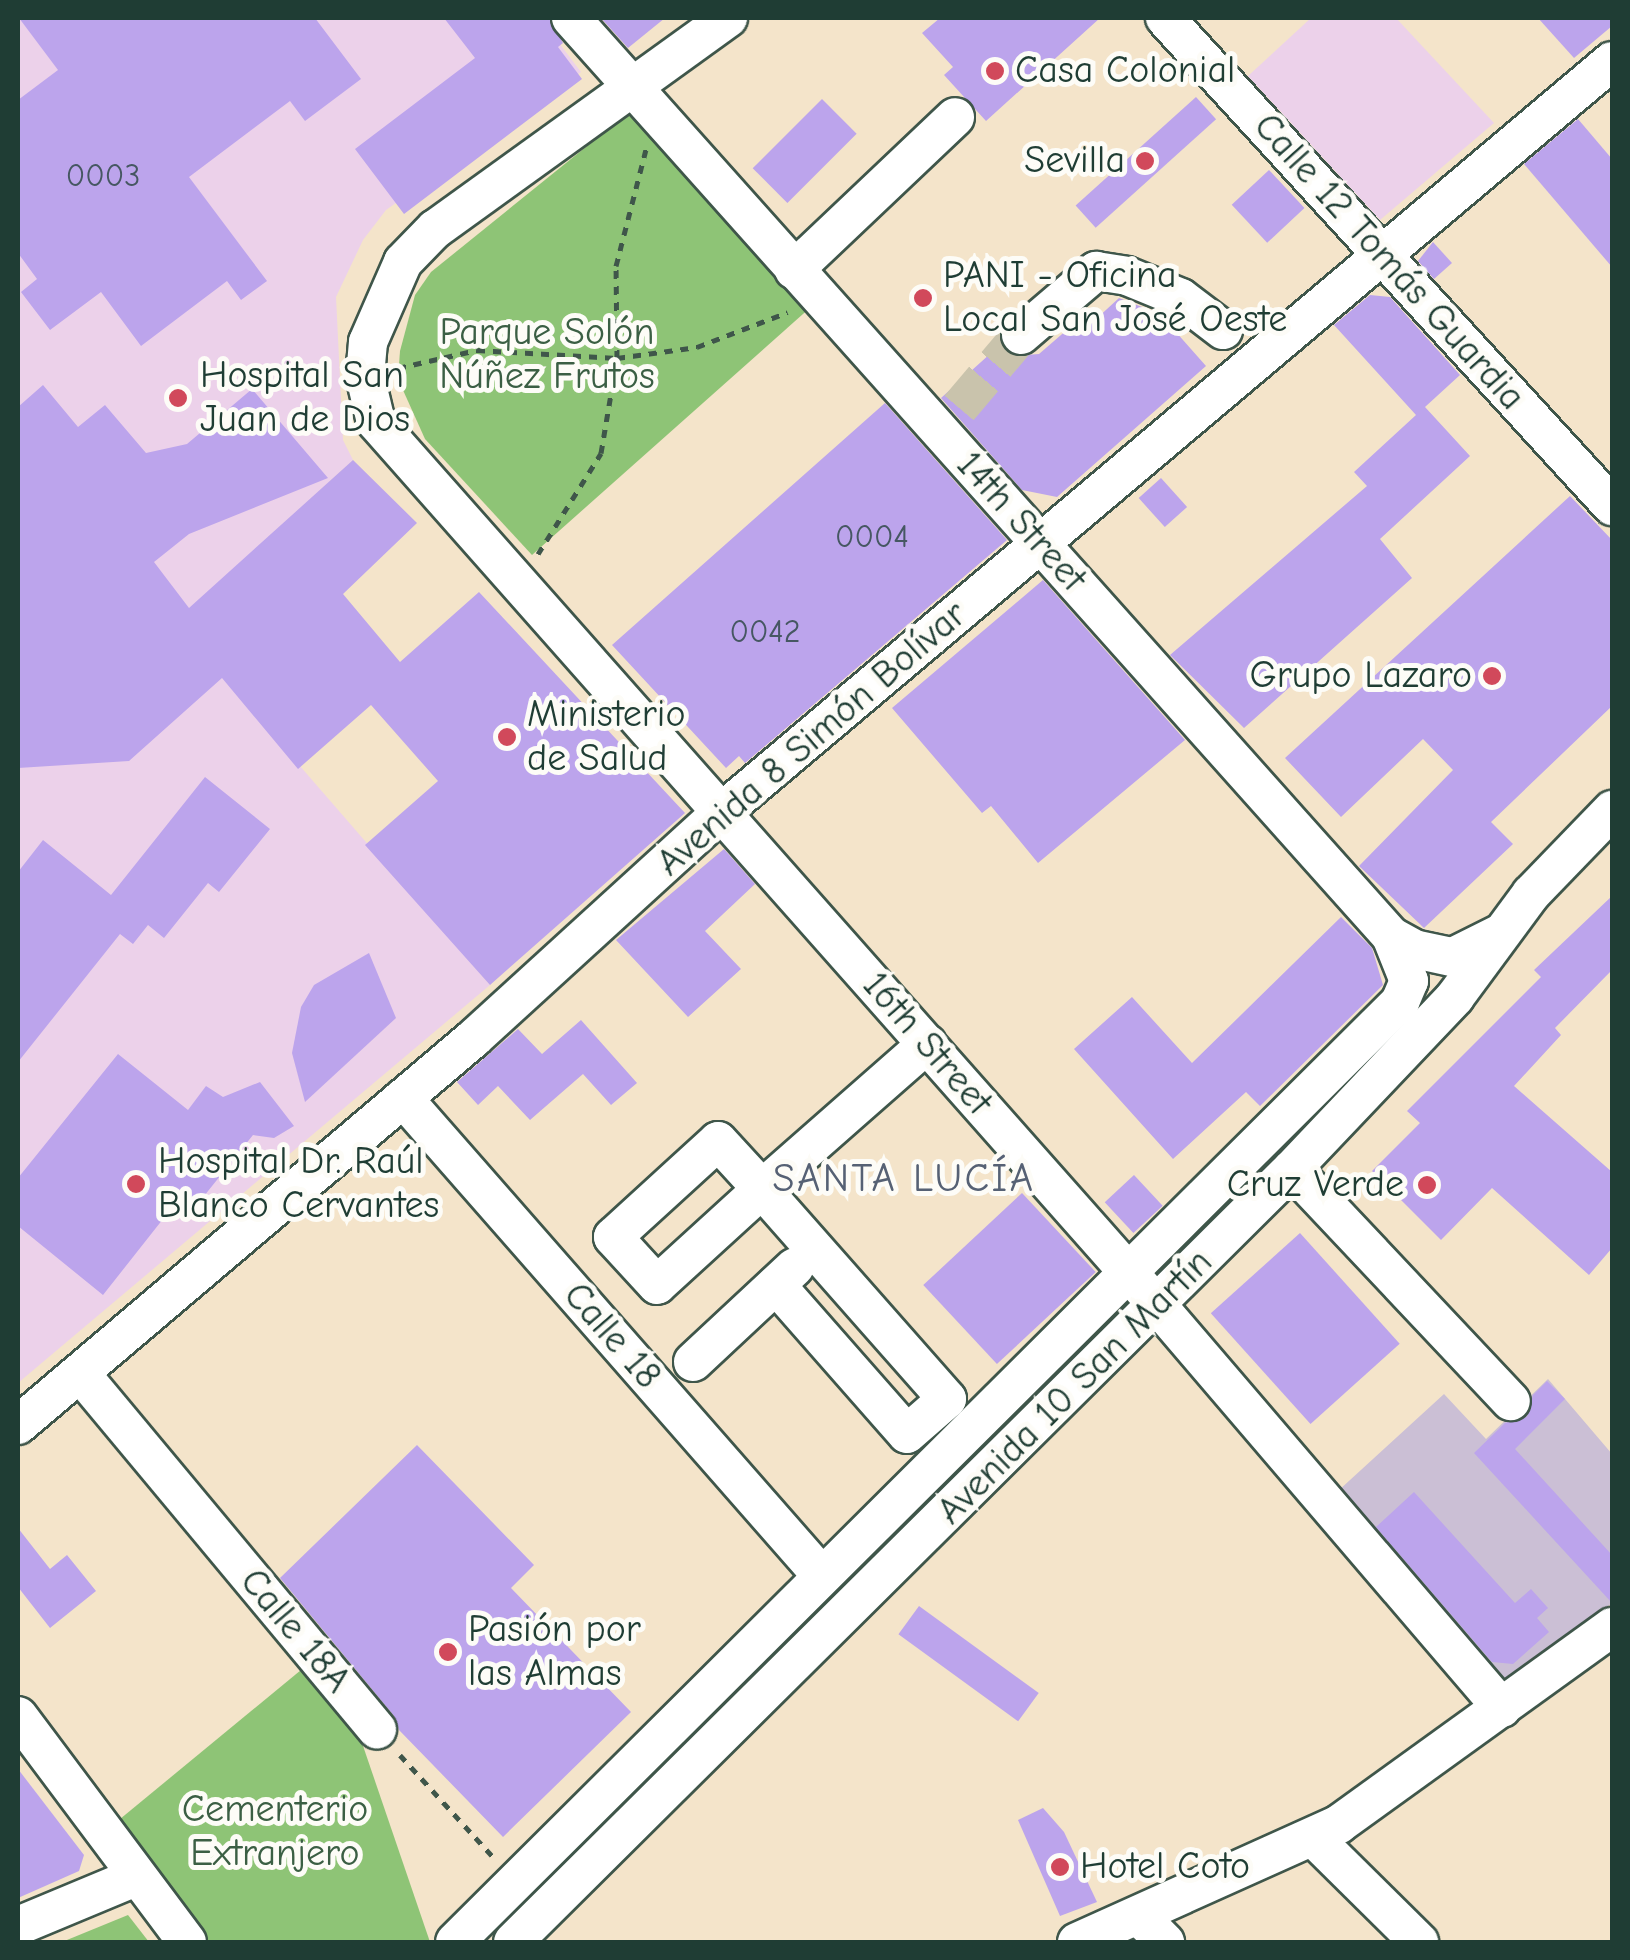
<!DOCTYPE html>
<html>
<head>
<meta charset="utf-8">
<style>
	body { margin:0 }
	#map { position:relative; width:1630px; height:1960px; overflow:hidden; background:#f4e4ca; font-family:"Comic Neue",sans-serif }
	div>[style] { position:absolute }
	.built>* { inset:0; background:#ecd1ea }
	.industrial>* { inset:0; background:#cbbfd5 }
	.green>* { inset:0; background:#8ec476 }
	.building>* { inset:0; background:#bca4ec; transform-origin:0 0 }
	.minor-tunnel>* { height:38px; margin-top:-19px; transform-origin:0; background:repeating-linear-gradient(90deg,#c9c3ac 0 38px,transparent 0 57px) }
	.path>* { height:5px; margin-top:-2.5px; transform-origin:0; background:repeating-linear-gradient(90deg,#3f564a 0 8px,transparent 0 16px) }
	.roads { filter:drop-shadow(2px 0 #3f564a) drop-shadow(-2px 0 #3f564a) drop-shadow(0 2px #3f564a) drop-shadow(0 -2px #3f564a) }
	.minor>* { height:38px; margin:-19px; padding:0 19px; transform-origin:19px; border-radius:19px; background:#fff }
	.dots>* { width:28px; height:28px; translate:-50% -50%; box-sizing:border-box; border:5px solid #fdfcf7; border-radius:50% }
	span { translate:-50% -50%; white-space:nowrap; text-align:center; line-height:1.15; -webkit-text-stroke:10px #fdfcf7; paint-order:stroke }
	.number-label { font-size:32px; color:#465762 }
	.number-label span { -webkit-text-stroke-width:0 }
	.poi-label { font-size:38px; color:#1f3d34 }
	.left { translate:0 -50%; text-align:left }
	.right { translate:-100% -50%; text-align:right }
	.street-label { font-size:38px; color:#1f3d34 }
	.park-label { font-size:38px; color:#3b5f44 }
	.neighbourhood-label { font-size:40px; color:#566174; letter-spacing:2.5px }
	.frame { position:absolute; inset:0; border:20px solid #1f3d34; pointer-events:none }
</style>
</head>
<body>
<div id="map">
	<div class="built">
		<i style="clip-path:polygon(18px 18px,540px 18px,581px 72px,386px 210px,363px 240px,336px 297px,343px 440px,353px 460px,175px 622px,490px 985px,18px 1383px)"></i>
		<i style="clip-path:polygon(1311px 18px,1396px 18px,1494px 123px,1380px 220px,1248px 76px)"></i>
	</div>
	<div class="industrial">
		<i style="clip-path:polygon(1548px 1379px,1612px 1454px,1612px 1603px,1505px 1683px,1338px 1491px,1444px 1394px,1486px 1439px)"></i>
	</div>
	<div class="green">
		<i style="clip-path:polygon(633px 109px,812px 306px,532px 555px,425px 439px,398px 379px,400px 351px,415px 295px,431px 272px)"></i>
		<i style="clip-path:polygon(301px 1670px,361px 1740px,430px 1942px,209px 1942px,114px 1824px)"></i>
		<i style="clip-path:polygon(128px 1915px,149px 1942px,62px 1942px)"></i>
	</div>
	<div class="building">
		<i style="clip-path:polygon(19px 18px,315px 18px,361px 79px,305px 121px,290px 101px,189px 177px,267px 281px,241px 300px,227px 281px,141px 346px,101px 292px,50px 330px,21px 292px,37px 279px,18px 253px,18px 100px,58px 70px)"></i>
		<i style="clip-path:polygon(444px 18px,549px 18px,563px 43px,558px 47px,582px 79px,404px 214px,355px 149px,475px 58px)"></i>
		<i style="clip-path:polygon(601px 18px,665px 18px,628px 48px)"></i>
		<i style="clip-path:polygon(940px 18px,1100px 18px,986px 121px,944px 75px,953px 67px,922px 33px)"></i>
		<i style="clip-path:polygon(1538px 18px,1612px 18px,1612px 26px,1574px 58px)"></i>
		<i style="left:1196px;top:97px;width:30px;height:162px;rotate:48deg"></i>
		<i style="left:822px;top:99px;width:49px;height:98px;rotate:45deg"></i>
		<i style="clip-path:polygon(1578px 119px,1612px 159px,1612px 267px,1524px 164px)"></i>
		<i style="left:1269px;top:170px;width:52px;height:51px;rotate:47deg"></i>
		<i style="clip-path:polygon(1433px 242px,1452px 263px,1434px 279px,1418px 261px)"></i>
		<i style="clip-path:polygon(1370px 295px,1390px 297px,1460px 375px,1425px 407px,1470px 456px,1380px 539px,1412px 578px,1244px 728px,1170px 655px,1367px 486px,1354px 472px,1416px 415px,1334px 325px)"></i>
		<i style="clip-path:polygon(1119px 298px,1160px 314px,1206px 366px,1057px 497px,1022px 490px,941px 398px,1001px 344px,1014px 356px,1039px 354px,1076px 322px,1083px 331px)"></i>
		<i style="clip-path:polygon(43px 385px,78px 427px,105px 405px,146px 453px,187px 444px,252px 389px,328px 478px,189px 534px,154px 562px,189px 608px,353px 460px,417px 523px,343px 594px,400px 662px,479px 592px,685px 813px,490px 985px,365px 845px,438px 781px,371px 705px,298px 769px,222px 678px,129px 761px,18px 768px,18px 407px)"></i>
		<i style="clip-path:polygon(885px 403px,1007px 540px,745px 763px,739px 756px,726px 768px,612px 645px)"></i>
		<i style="left:1161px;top:478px;width:39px;height:30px;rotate:48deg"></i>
		<i style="clip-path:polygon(1570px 496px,1612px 540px,1612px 706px,1491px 822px,1513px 844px,1424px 928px,1359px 866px,1453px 770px,1423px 739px,1341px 817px,1285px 758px)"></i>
		<i style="clip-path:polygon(1043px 580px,1185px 740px,1038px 863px,991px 806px,982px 813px,892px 708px)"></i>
		<i style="clip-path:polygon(205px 777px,270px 829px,219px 892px,208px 883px,164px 938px,148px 925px,133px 944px,120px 934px,18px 1062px,18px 872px,43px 840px,111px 895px)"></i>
		<i style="clip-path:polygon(724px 849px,755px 884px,705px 931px,741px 969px,688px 1017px,616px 940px)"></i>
		<i style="clip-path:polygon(1612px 896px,1612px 970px,1555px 1028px,1561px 1035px,1514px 1086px,1612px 1172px,1612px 1248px,1589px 1275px,1492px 1188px,1441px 1240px,1372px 1171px,1420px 1123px,1407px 1111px,1541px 977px,1534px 970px)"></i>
		<i style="clip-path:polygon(1341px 917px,1372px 948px,1383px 985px,1260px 1106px,1246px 1092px,1173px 1159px,1074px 1049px,1132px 997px,1192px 1063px)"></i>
		<i style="clip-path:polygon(369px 953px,396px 1018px,305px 1102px,292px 1053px,301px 1007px,314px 985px)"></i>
		<i style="clip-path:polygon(581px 1020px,637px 1083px,611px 1105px,583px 1074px,530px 1120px,498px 1086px,478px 1105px,457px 1082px,518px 1029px,542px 1054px)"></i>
		<i style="clip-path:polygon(118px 1054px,188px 1110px,206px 1086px,223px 1097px,260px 1082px,294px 1126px,274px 1138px,253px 1135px,192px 1211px,178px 1200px,103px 1295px,18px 1226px,18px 1178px)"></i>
		<i style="left:1134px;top:1175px;width:42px;height:40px;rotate:47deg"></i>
		<i style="left:1022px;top:1193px;width:108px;height:135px;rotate:47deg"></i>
		<i style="left:1300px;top:1233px;width:149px;height:120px;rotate:48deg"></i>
		<i style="clip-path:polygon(1547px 1381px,1565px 1399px,1515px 1449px,1612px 1555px,1612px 1603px,1474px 1453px,1505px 1423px,1527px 1417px,1533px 1395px)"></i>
		<i style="clip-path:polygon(417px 1445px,534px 1565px,511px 1588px,631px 1712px,503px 1837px,399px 1730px,394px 1716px,280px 1578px)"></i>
		<i style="clip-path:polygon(1414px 1492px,1515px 1603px,1531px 1589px,1548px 1608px,1537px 1618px,1549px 1632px,1513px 1664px,1492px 1662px,1376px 1527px)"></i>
		<i style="clip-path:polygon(18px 1528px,50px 1569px,67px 1555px,96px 1591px,50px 1628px,18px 1587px)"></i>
		<i style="left:919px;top:1606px;width:148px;height:35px;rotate:36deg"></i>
		<i style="clip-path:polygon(18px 1769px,84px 1855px,79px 1871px,18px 1898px)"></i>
		<i style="clip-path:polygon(1043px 1808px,1064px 1832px,1097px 1902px,1060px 1916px,1018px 1820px)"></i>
	</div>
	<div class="minor-tunnel">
		<i style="left:959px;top:408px;width:96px;rotate:-49.7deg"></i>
	</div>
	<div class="path">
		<i style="left:398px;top:368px;width:81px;rotate:-12.8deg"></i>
		<i style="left:477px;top:350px;width:140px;rotate:3.3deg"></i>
		<i style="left:617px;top:358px;width:81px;rotate:-7.8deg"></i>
		<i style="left:697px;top:347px;width:97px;rotate:-21deg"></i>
		<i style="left:538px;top:554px;width:119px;rotate:-58deg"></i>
		<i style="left:601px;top:453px;width:96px;rotate:-80.4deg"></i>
		<i style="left:617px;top:358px;width:92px;rotate:-90.6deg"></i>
		<i style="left:616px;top:266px;width:121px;rotate:-75.6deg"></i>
		<i style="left:400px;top:1755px;width:138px;rotate:47.6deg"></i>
	</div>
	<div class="roads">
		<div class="minor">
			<i style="left:571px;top:18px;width:1231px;rotate:48.23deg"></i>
			<i style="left:1391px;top:936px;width:26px;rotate:29deg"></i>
			<i style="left:1414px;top:949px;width:40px;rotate:12deg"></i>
			<i style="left:1453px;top:957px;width:51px;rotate:-26.6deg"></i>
			<i style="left:728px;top:18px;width:361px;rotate:144.2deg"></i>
			<i style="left:435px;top:229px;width:46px;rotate:134.1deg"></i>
			<i style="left:403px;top:262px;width:87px;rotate:113.6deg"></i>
			<i style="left:368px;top:342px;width:34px;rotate:95deg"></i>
			<i style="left:365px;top:376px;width:47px;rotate:76.6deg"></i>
			<i style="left:376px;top:422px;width:1180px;rotate:48.5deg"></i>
			<i style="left:1158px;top:1306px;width:529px;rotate:49.45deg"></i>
			<i style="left:1165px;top:18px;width:662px;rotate:47.51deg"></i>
			<i style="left:794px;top:270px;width:222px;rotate:-43.5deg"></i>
			<i style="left:1021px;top:335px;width:99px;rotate:-40.5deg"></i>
			<i style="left:1096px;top:271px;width:31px;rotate:9deg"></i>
			<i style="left:1127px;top:276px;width:58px;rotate:22.2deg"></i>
			<i style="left:1181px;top:298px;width:53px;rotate:37.3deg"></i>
			<i style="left:403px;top:1098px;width:634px;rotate:48.77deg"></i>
			<i style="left:718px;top:1141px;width:65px;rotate:47.5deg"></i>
			<i style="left:762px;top:1189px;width:142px;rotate:137.6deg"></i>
			<i style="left:657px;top:1285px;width:65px;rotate:-132.5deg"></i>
			<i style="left:613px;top:1237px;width:142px;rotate:-42.4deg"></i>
			<i style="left:1292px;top:1169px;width:319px;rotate:46.7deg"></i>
			<i style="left:776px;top:1285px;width:198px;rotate:48.7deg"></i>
			<i style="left:907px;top:1434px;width:53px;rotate:-41.2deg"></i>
			<i style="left:947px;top:1399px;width:280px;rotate:-131.4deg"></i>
			<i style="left:762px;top:1189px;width:220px;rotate:-41.3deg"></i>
			<i style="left:693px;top:1362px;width:139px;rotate:-43deg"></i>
			<i style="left:80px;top:1373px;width:464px;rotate:50.2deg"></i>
			<i style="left:18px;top:1425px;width:598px;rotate:-40.32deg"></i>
			<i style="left:474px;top:1038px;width:337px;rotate:-42.4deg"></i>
			<i style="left:723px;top:811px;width:1163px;rotate:-40.15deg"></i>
			<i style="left:18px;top:1716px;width:282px;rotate:53.2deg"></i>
			<i style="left:1314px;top:1838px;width:148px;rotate:44.7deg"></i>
			<i style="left:1139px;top:1916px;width:37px;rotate:45deg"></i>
			<i style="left:18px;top:1926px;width:128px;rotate:-22.6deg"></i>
			<i style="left:455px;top:1942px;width:1333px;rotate:-44.85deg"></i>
			<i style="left:1400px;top:1002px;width:23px;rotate:-67deg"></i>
			<i style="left:1409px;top:981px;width:48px;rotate:-111.8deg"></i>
			<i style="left:513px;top:1942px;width:1097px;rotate:-44.78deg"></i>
			<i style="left:1292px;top:1169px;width:237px;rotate:-46.5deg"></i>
			<i style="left:1455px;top:997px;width:128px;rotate:-53.6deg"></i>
			<i style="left:1531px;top:894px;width:117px;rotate:-46deg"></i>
			<i style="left:1077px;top:1942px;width:287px;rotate:-24.2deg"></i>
			<i style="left:1339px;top:1824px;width:337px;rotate:-35.8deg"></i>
		</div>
	</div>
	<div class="dots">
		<i style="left:995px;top:71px;background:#d1495b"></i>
		<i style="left:1145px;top:161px;background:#d1495b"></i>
		<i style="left:923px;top:298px;background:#d1495b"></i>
		<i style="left:178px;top:398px;background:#d1495b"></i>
		<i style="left:1492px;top:676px;background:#d1495b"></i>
		<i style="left:507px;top:737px;background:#d1495b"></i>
		<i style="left:136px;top:1184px;background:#d1495b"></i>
		<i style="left:1427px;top:1185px;background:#d1495b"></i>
		<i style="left:448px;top:1652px;background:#d1495b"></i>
		<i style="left:1060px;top:1867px;background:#d1495b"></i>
	</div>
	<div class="number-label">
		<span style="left:103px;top:176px">0003</span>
		<span style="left:872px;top:537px">0004</span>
		<span style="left:765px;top:632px">0042</span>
	</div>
	<div class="poi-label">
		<span class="left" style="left:1015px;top:71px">Casa Colonial</span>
		<span class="right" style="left:1125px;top:161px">Sevilla</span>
		<span class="left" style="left:943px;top:298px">PANI - Oficina<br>Local San José Oeste</span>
		<span class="left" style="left:200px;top:398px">Hospital San<br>Juan de Dios</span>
		<span class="right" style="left:1472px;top:676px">Grupo Lazaro</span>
		<span class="left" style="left:527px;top:737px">Ministerio<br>de Salud</span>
		<span class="left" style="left:158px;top:1184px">Hospital Dr. Raúl<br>Blanco Cervantes</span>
		<span class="right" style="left:1404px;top:1185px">Cruz Verde</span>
		<span class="left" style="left:468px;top:1652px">Pasión por<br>las Almas</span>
		<span class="left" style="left:1080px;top:1867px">Hotel Coto</span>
	</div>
	<div class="street-label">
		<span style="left:1389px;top:262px;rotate:48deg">Calle 12 Tomás Guardia</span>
		<span style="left:1021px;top:522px;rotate:48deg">14th Street</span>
		<span style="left:812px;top:739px;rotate:-41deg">Avenida 8 Simón Bolívar</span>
		<span style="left:927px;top:1044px;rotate:49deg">16th Street</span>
		<span style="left:612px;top:1336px;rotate:49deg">Calle 18</span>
		<span style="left:1075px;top:1387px;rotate:-45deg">Avenida 10 San Martín</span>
		<span style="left:295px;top:1631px;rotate:50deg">Calle 18A</span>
	</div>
	<div class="park-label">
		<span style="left:547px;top:355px">Parque Solón<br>Núñez Frutos</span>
		<span style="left:275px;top:1832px">Cementerio<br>Extranjero</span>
	</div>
	<div class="neighbourhood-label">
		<span style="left:904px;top:1178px">SANTA LUCÍA</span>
	</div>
	<div class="frame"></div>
</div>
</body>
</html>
